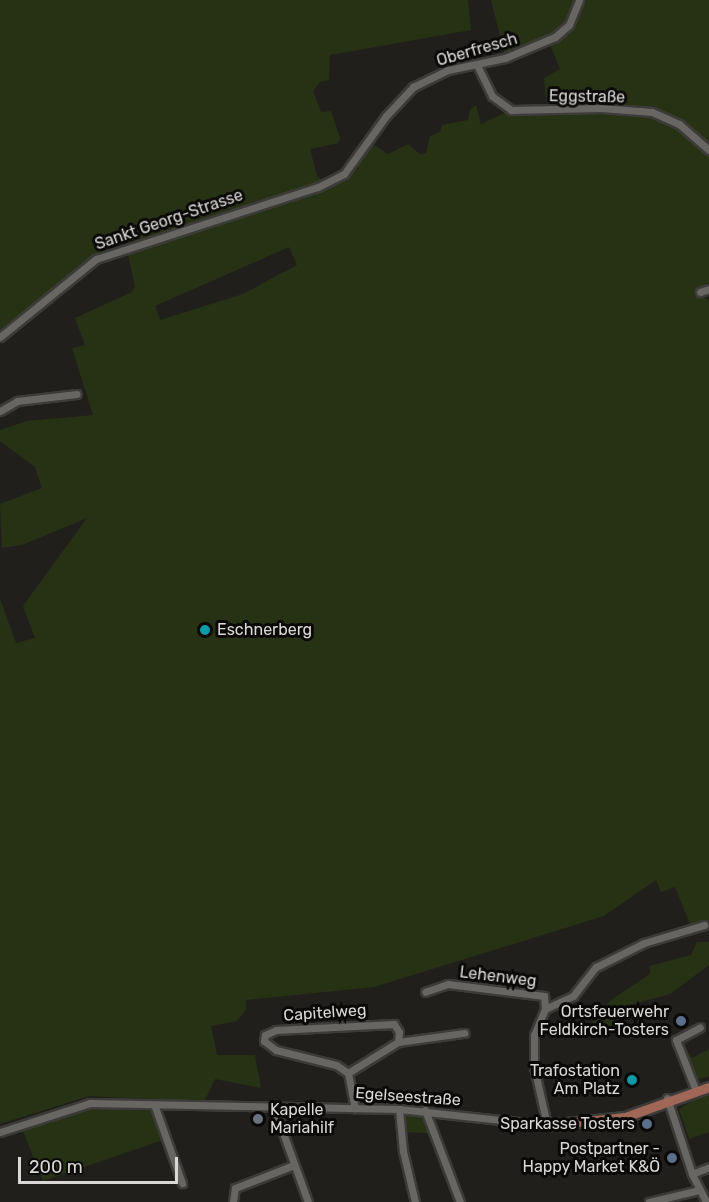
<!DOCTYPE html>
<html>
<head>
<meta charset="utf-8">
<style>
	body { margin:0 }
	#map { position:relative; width:709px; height:1202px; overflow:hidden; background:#211f1c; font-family:Rubik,sans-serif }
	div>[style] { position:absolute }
	.green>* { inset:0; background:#273215 }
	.roads { filter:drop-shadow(2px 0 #3c3b39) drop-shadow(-2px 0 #3c3b39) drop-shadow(0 2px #3c3b39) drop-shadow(0 -2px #3c3b39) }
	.minor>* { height:7px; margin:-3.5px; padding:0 3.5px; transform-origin:3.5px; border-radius:3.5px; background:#686662 }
	.major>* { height:9px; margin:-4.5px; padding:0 4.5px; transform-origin:4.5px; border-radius:4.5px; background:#a06757 }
	.dots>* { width:16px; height:16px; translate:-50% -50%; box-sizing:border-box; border:3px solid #0a0908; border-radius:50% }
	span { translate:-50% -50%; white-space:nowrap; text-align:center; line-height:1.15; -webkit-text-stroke:6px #0a0908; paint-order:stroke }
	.street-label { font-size:16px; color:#dad8d6 }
	.poi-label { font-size:16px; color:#dad8d6 }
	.left { translate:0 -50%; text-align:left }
	.right { translate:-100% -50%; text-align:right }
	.scale { position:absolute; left:18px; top:1157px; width:160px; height:27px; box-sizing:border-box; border:3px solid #dad8d6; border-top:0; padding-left:8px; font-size:18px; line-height:21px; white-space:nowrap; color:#dad8d6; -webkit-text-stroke:4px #0a0908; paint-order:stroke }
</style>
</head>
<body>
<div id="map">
	<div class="green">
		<i style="clip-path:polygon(0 0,468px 0,471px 30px,330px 55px,329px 80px,320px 82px,313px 91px,321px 112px,331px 111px,340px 138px,338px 143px,310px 149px,317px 176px,325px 183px,107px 249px,0 329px)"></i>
		<i style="clip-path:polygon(491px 0,577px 0,570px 19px,554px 35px,505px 56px)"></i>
		<i style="clip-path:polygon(evenodd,581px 0,709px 0,709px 148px,679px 123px,644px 113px,671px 121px,697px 146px,709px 151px,709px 288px,700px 291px,709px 301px,709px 925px,690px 924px,675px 887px,661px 892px,656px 880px,604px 916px,374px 987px,246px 1000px,246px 1010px,237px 1021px,211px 1026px,217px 1055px,255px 1055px,261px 1088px,215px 1079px,204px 1102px,89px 1096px,0 1124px,0 599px,16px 643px,35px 638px,23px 606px,87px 518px,22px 545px,2px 548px,0 504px,42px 488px,35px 467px,0 441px,0 430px,27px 421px,93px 415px,72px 348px,85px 345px,75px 318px,132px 292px,135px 286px,128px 254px,123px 251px,311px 195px,359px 168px,355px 164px,370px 142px,388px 154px,408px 144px,420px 154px,426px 153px,430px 136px,440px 132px,442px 125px,468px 120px,470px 110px,476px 105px,481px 124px,509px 111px,529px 115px,547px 110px,544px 78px,560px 69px,549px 42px,579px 14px,581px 0,289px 247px,297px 265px,243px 294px,160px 320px,155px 306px,289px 247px)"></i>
		<i style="clip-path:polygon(697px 942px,709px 942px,709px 965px,670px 994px,629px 1005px,610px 1030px,596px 1035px,593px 1030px,587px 1034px,586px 1030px,611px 1000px,650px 974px,650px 966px,691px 955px)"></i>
		<i style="clip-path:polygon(698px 1037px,684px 1046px,692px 1058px,709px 1049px,709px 1076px,696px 1080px,680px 1047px)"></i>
		<i style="clip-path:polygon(709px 1091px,709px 1132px,689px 1139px,679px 1109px)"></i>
		<i style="clip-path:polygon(88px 1107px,156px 1111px,166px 1139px,43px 1181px,22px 1129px)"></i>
		<i style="clip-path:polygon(401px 1114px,420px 1115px,428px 1133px,403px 1132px)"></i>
	</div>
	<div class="roads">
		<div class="minor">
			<i style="left:477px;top:65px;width:34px;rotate:64deg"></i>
			<i style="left:492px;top:96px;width:24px;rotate:36deg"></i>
			<i style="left:511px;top:110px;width:90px;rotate:-1.3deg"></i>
			<i style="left:601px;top:108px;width:51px;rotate:4.5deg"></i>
			<i style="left:652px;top:112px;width:30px;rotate:24deg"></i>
			<i style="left:679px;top:124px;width:40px;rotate:41deg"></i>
			<i style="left:700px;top:292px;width:9px;rotate:-18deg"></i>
			<i style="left:0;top:337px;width:124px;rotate:-39.1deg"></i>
			<i style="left:96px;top:259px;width:233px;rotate:-18deg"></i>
			<i style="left:318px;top:187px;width:29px;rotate:-27deg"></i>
			<i style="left:344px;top:174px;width:72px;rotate:-54.1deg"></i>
			<i style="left:386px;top:116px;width:40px;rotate:-47deg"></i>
			<i style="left:413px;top:87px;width:39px;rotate:-26deg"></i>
			<i style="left:448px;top:70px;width:58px;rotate:-11.9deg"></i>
			<i style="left:505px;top:58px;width:54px;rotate:-22.8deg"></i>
			<i style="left:555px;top:37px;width:18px;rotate:-41deg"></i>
			<i style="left:569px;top:25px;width:27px;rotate:-68deg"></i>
			<i style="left:0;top:411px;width:20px;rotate:-30deg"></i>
			<i style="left:17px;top:401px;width:60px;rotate:-6.7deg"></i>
			<i style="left:545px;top:1009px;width:31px;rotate:-25deg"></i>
			<i style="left:573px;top:996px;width:37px;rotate:-52deg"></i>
			<i style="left:596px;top:967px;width:54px;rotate:-26.6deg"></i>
			<i style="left:644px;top:943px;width:63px;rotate:-16.7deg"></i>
			<i style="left:398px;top:1042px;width:67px;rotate:-7.8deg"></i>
			<i style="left:348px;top:1073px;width:14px;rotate:-146deg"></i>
			<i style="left:336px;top:1065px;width:62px;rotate:-166deg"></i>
			<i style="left:276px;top:1050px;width:15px;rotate:-143deg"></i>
			<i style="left:264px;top:1041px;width:6px;rotate:-81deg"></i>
			<i style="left:265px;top:1035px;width:12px;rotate:-24deg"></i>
			<i style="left:276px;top:1030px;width:118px;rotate:-2.9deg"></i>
			<i style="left:394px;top:1024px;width:9px;rotate:58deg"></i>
			<i style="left:399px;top:1032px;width:10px;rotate:96deg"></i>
			<i style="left:398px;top:1042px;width:59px;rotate:148.2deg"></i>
			<i style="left:348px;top:1073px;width:36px;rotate:79deg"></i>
			<i style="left:696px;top:1091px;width:55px;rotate:-111.4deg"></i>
			<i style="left:676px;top:1040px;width:27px;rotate:-28deg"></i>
			<i style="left:667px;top:1098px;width:80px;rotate:71.8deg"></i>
			<i style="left:692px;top:1174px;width:31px;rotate:63deg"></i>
			<i style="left:155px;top:1107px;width:81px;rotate:70.4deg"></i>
			<i style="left:274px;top:1108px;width:100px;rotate:70.1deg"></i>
			<i style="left:399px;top:1109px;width:42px;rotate:84.6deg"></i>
			<i style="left:403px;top:1151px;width:52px;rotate:76.8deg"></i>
			<i style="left:425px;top:1110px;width:98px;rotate:69.2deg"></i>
			<i style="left:0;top:1132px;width:95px;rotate:-17.9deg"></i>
			<i style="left:90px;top:1103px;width:309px;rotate:1.1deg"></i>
			<i style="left:399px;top:1109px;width:149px;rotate:6.2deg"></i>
			<i style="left:547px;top:1125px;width:59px;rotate:-102.6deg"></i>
			<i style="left:534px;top:1067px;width:32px;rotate:-90deg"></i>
			<i style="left:534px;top:1035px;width:28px;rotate:-67deg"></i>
			<i style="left:545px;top:1009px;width:13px;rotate:-94deg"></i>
			<i style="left:544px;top:996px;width:97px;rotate:-172.9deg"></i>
			<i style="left:448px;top:984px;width:24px;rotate:161deg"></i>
			<i style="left:692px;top:1174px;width:18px;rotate:-22deg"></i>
			<i style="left:233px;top:1202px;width:14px;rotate:-82deg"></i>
			<i style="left:235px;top:1188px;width:63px;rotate:-21.3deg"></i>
			<i style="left:649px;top:1202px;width:51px;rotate:-13.5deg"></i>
		</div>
		<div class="major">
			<i style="left:547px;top:1125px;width:78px;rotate:-5.9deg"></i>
			<i style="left:625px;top:1117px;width:89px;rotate:-19.7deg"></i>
		</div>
	</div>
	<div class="dots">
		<i style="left:205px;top:630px;background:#0f9aa8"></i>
		<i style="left:681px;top:1021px;background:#5c6f8a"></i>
		<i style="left:632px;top:1080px;background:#0f9aa8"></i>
		<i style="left:258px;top:1119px;background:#6b7280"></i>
		<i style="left:647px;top:1124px;background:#5c6f8a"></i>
		<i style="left:672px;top:1158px;background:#5c6f8a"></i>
	</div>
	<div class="street-label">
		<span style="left:477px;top:50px;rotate:-16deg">Oberfresch</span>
		<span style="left:587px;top:97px;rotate:1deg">Eggstraße</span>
		<span style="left:169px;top:220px;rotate:-19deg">Sankt Georg-Strasse</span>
		<span style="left:498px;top:977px;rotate:7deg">Lehenweg</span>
		<span style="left:325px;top:1013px;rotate:-4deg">Capitelweg</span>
		<span style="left:408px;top:1097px;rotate:4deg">Egelseestraße</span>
	</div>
	<div class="poi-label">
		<span class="left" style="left:217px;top:630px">Eschnerberg</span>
		<span class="right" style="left:669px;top:1021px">Ortsfeuerwehr<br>Feldkirch-Tosters</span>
		<span class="right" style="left:620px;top:1080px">Trafostation<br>Am Platz</span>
		<span class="left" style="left:270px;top:1119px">Kapelle<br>Mariahilf</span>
		<span class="right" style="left:635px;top:1124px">Sparkasse Tosters</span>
		<span class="right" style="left:660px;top:1158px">Postpartner -<br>Happy Market K&amp;Ö</span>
	</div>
	<div class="scale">200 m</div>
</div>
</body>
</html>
